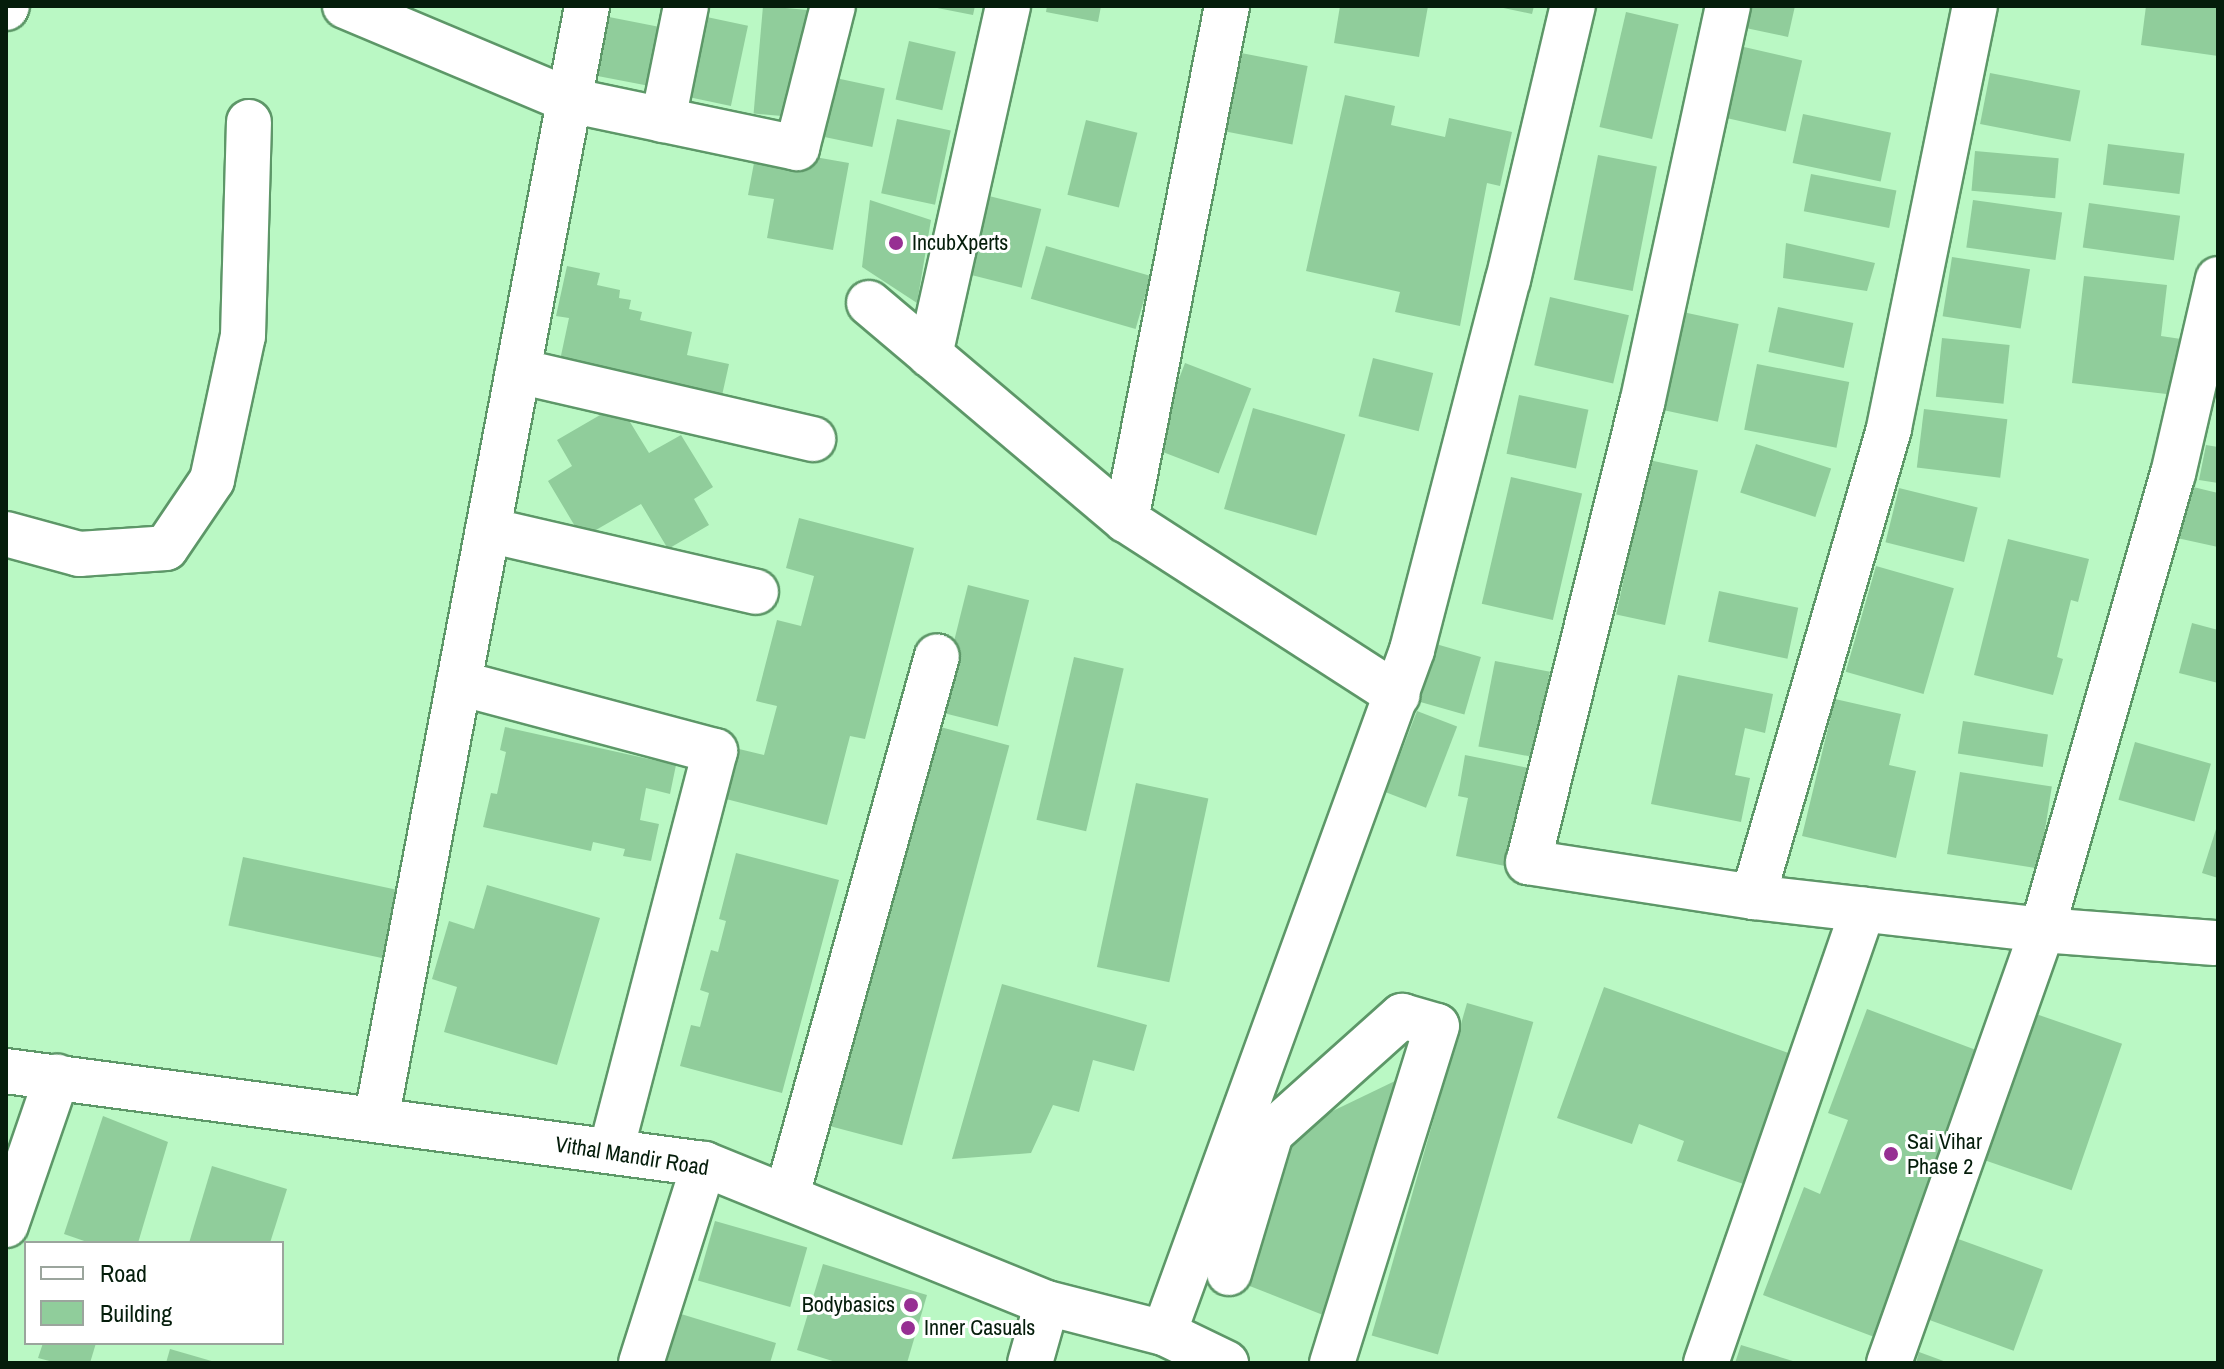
<!DOCTYPE html>
<html>
<head>
<meta charset="utf-8">
<style>
	body { margin:0 }
	#map { position:relative; width:2224px; height:1369px; overflow:hidden; background:#baf8c4; font-family:"Archivo Narrow",sans-serif }
	div>[style] { position:absolute }
	.building>* { inset:0; background:#90cd9b; transform-origin:0 0 }
	.roads { filter:drop-shadow(2px 0 #5d9768) drop-shadow(-2px 0 #5d9768) drop-shadow(0 2px #5d9768) drop-shadow(0 -2px #5d9768) }
	.minor>* { height:44px; margin:-22px; padding:0 22px; transform-origin:22px; border-radius:22px; background:#fff }
	.dots>* { width:22px; height:22px; translate:-50% -50%; box-sizing:border-box; border:4px solid #fff; border-radius:50% }
	span { translate:-50% -50%; white-space:nowrap; text-align:center; line-height:1.15; -webkit-text-stroke:6px #fff; paint-order:stroke }
	.poi-label { font-size:22px; color:#051d0b }
	.left { translate:0 -50%; text-align:left }
	.right { translate:-100% -50%; text-align:right }
	.street-label { font-size:22px; color:#051d0b }
	.frame { position:absolute; inset:0; border:8px solid #051d0b; pointer-events:none }
	.legend { position:absolute; left:24px; top:1241px; width:260px; height:104px; box-sizing:border-box; background:#fff; border:2px solid #9ba59d; margin:0; padding:10px 14px; list-style:none; font-size:24px; color:#051d0b }
	.legend li { display:flex; align-items:center; gap:16px; height:40px }
	.legend b { width:40px; border:2px solid #9ba59d }
</style>
</head>
<body>
<div id="map">
	<div class="building">
		<i style="left:763px;top:6px;width:45px;height:108px;rotate:5deg"></i>
		<i style="clip-path:polygon(927px 6px,975px 6px,973px 15px)"></i>
		<i style="clip-path:polygon(1047px 6px,1101px 6px,1098px 22px,1046px 12px)"></i>
		<i style="clip-path:polygon(1340px 6px,1428px 6px,1419px 57px,1334px 43px)"></i>
		<i style="clip-path:polygon(1494px 6px,1534px 6px,1532px 14px)"></i>
		<i style="clip-path:polygon(1745px 6px,1795px 6px,1788px 37px,1741px 27px)"></i>
		<i style="clip-path:polygon(2146px 6px,2218px 6px,2218px 56px,2141px 45px)"></i>
		<i style="left:1626px;top:12px;width:54px;height:118px;rotate:13deg"></i>
		<i style="left:702px;top:16px;width:47px;height:82px;rotate:12deg"></i>
		<i style="left:609px;top:17px;width:57px;height:60px;rotate:11deg"></i>
		<i style="left:909px;top:41px;width:48px;height:60px;rotate:13deg"></i>
		<i style="left:1731px;top:44px;width:73px;height:73px;rotate:13deg"></i>
		<i style="left:1236px;top:52px;width:73px;height:80px;rotate:11deg"></i>
		<i style="left:1990px;top:73px;width:92px;height:52px;rotate:11deg"></i>
		<i style="left:831px;top:77px;width:55px;height:60px;rotate:12deg"></i>
		<i style="clip-path:polygon(1345px 95px,1395px 106px,1391px 125px,1445px 137px,1449px 118px,1512px 132px,1500px 186px,1487px 183px,1460px 326px,1395px 312px,1400px 292px,1306px 271px)"></i>
		<i style="left:1803px;top:114px;width:90px;height:50px;rotate:12deg"></i>
		<i style="left:897px;top:119px;width:55px;height:76px;rotate:12deg"></i>
		<i style="left:1086px;top:120px;width:53px;height:77px;rotate:14deg"></i>
		<i style="left:2108px;top:144px;width:77px;height:41px;rotate:7deg"></i>
		<i style="clip-path:polygon(757px 147px,849px 163px,833px 250px,767px 238px,774px 199px,748px 195px)"></i>
		<i style="left:1975px;top:151px;width:84px;height:40px;rotate:5deg"></i>
		<i style="left:1598px;top:155px;width:60px;height:127px;rotate:11deg"></i>
		<i style="left:1811px;top:174px;width:87px;height:38px;rotate:11deg"></i>
		<i style="left:985px;top:195px;width:58px;height:81px;rotate:14deg"></i>
		<i style="clip-path:polygon(870px 200px,931px 220px,917px 303px,862px 267px)"></i>
		<i style="left:1973px;top:200px;width:90px;height:48px;rotate:8deg"></i>
		<i style="left:2089px;top:203px;width:92px;height:45px;rotate:8deg"></i>
		<i style="clip-path:polygon(1786px 243px,1875px 263px,1867px 291px,1783px 278px)"></i>
		<i style="left:1046px;top:246px;width:109px;height:55px;rotate:16deg"></i>
		<i style="left:1952px;top:257px;width:79px;height:60px;rotate:9deg"></i>
		<i style="clip-path:polygon(567px 266px,600px 273px,597px 285px,620px 290px,619px 298px,631px 300px,629px 309px,642px 312px,640px 320px,692px 332px,687px 355px,729px 364px,721px 400px,559px 365px,569px 318px,556px 316px)"></i>
		<i style="clip-path:polygon(2084px 276px,2167px 285px,2161px 336px,2181px 339px,2175px 395px,2072px 383px)"></i>
		<i style="left:1550px;top:297px;width:81px;height:70px;rotate:13deg"></i>
		<i style="left:1778px;top:307px;width:77px;height:46px;rotate:12deg"></i>
		<i style="left:1678px;top:311px;width:62px;height:100px;rotate:12deg"></i>
		<i style="left:1942px;top:338px;width:68px;height:59px;rotate:6deg"></i>
		<i style="left:1373px;top:358px;width:62px;height:60px;rotate:14deg"></i>
		<i style="left:1185px;top:363px;width:71px;height:91px;rotate:21deg"></i>
		<i style="left:1757px;top:364px;width:94px;height:67px;rotate:11deg"></i>
		<i style="left:1519px;top:395px;width:71px;height:60px;rotate:12deg"></i>
		<i style="clip-path:polygon(619px 404px,649px 453px,681px 435px,713px 487px,694px 499px,709px 525px,668px 549px,641px 504px,582px 538px,548px 481px,572px 466px,557px 440px)"></i>
		<i style="left:1253px;top:408px;width:96px;height:105px;rotate:16deg"></i>
		<i style="left:1924px;top:409px;width:84px;height:59px;rotate:7deg"></i>
		<i style="left:1756px;top:444px;width:79px;height:51px;rotate:18deg"></i>
		<i style="clip-path:polygon(2206px 445px,2218px 447px,2218px 483px,2199px 480px)"></i>
		<i style="left:1649px;top:460px;width:50px;height:158px;rotate:12deg"></i>
		<i style="left:1511px;top:477px;width:73px;height:130px;rotate:13deg"></i>
		<i style="clip-path:polygon(2189px 486px,2218px 493px,2218px 547px,2177px 538px)"></i>
		<i style="left:1899px;top:488px;width:81px;height:56px;rotate:14deg"></i>
		<i style="clip-path:polygon(799px 518px,914px 548px,865px 739px,850px 736px,827px 825px,726px 799px,739px 749px,764px 755px,777px 706px,756px 701px,777px 620px,801px 626px,814px 576px,786px 568px)"></i>
		<i style="clip-path:polygon(2008px 539px,2089px 559px,2078px 602px,2071px 600px,2057px 657px,2063px 659px,2053px 695px,1974px 675px)"></i>
		<i style="left:1876px;top:566px;width:81px;height:110px;rotate:16deg"></i>
		<i style="left:968px;top:585px;width:63px;height:130px;rotate:14deg"></i>
		<i style="left:1719px;top:591px;width:81px;height:52px;rotate:12deg"></i>
		<i style="clip-path:polygon(2192px 623px,2218px 630px,2218px 683px,2179px 673px)"></i>
		<i style="left:1429px;top:642px;width:54px;height:60px;rotate:16deg"></i>
		<i style="left:1074px;top:657px;width:51px;height:167px;rotate:13deg"></i>
		<i style="left:1495px;top:661px;width:56px;height:87px;rotate:11deg"></i>
		<i style="clip-path:polygon(1678px 675px,1773px 694px,1765px 733px,1745px 728px,1735px 775px,1750px 778px,1741px 822px,1651px 804px)"></i>
		<i style="clip-path:polygon(1835px 699px,1901px 714px,1889px 765px,1916px 771px,1896px 858px,1802px 836px)"></i>
		<i style="left:1417px;top:711px;width:43px;height:87px;rotate:21deg"></i>
		<i style="left:1963px;top:721px;width:86px;height:33px;rotate:9deg"></i>
		<i style="left:933px;top:725px;width:79px;height:414px;rotate:15deg"></i>
		<i style="clip-path:polygon(505px 727px,676px 765px,670px 794px,646px 788px,640px 820px,659px 824px,651px 861px,623px 856px,625px 849px,593px 842px,591px 851px,483px 827px,491px 793px,497px 794px,506px 752px,500px 750px)"></i>
		<i style="left:2135px;top:742px;width:79px;height:60px;rotate:16deg"></i>
		<i style="clip-path:polygon(1465px 755px,1529px 768px,1510px 867px,1456px 856px,1468px 798px,1458px 796px)"></i>
		<i style="left:1960px;top:772px;width:93px;height:83px;rotate:9deg"></i>
		<i style="left:1136px;top:783px;width:74px;height:188px;rotate:12deg"></i>
		<i style="clip-path:polygon(2217px 826px,2218px 826px,2218px 878px,2202px 873px)"></i>
		<i style="clip-path:polygon(736px 853px,839px 880px,782px 1093px,680px 1066px,691px 1025px,700px 1027px,709px 993px,700px 990px,711px 950px,718px 952px,726px 921px,719px 919px)"></i>
		<i style="left:243px;top:857px;width:169px;height:70px;rotate:12deg"></i>
		<i style="clip-path:polygon(487px 885px,600px 918px,557px 1065px,444px 1032px,457px 987px,432px 979px,449px 921px,474px 929px)"></i>
		<i style="clip-path:polygon(1002px 984px,1147px 1025px,1134px 1071px,1093px 1060px,1079px 1112px,1053px 1105px,1031px 1153px,952px 1159px)"></i>
		<i style="clip-path:polygon(1604px 987px,1805px 1059px,1758px 1189px,1677px 1161px,1684px 1141px,1639px 1124px,1632px 1144px,1557px 1118px)"></i>
		<i style="left:1467px;top:1003px;width:69px;height:346px;rotate:16deg"></i>
		<i style="clip-path:polygon(1867px 1009px,1984px 1053px,1877px 1338px,1763px 1295px,1804px 1187px,1820px 1194px,1848px 1120px,1828px 1113px)"></i>
		<i style="left:2036px;top:1014px;width:91px;height:155px;rotate:19deg"></i>
		<i style="clip-path:polygon(1395px 1081px,1328px 1317px,1242px 1283px,1289px 1132px)"></i>
		<i style="clip-path:polygon(103px 1116px,168px 1142px,138px 1243px,90px 1243px,64px 1234px)"></i>
		<i style="clip-path:polygon(212px 1166px,287px 1189px,270px 1243px,189px 1243px)"></i>
		<i style="left:715px;top:1221px;width:96px;height:62px;rotate:16deg"></i>
		<i style="left:1950px;top:1236px;width:99px;height:86px;rotate:20deg"></i>
		<i style="clip-path:polygon(823px 1264px,927px 1295px,907px 1363px,839px 1363px,797px 1350px)"></i>
		<i style="clip-path:polygon(681px 1314px,776px 1343px,770px 1363px,666px 1363px)"></i>
		<i style="clip-path:polygon(43px 1343px,96px 1343px,90px 1363px,57px 1363px,38px 1358px)"></i>
		<i style="clip-path:polygon(1741px 1345px,1796px 1362px,1796px 1363px,1735px 1363px)"></i>
		<i style="clip-path:polygon(170px 1349px,215px 1362px,215px 1363px,166px 1363px)"></i>
		<i style="clip-path:polygon(1919px 1352px,1949px 1363px,1916px 1363px)"></i>
	</div>
	<div class="roads">
		<div class="minor">
			<i style="left:345px;top:6px;width:243px;rotate:22.8deg"></i>
			<i style="left:569px;top:100px;width:233px;rotate:11.9deg"></i>
			<i style="left:797px;top:148px;width:146px;rotate:-75.8deg"></i>
			<i style="left:1227px;top:6px;width:524px;rotate:101.12deg"></i>
			<i style="left:1126px;top:520px;width:323px;rotate:32.8deg"></i>
			<i style="left:1728px;top:6px;width:406px;rotate:102.2deg"></i>
			<i style="left:1642px;top:403px;width:473px;rotate:103.9deg"></i>
			<i style="left:1528px;top:862px;width:228px;rotate:8.8deg"></i>
			<i style="left:1753px;top:897px;width:291px;rotate:6.5deg"></i>
			<i style="left:2042px;top:930px;width:173px;rotate:4.3deg"></i>
			<i style="left:6px;top:8px;width:2px;rotate:-63deg"></i>
			<i style="left:663px;top:120px;width:116px;rotate:-78.6deg"></i>
			<i style="left:869px;top:303px;width:336px;rotate:40.2deg"></i>
			<i style="left:930px;top:355px;width:358px;rotate:-77.4deg"></i>
			<i style="left:518px;top:371px;width:303px;rotate:13deg"></i>
			<i style="left:488px;top:530px;width:275px;rotate:13deg"></i>
			<i style="left:6px;top:534px;width:76px;rotate:15.3deg"></i>
			<i style="left:79px;top:554px;width:87px;rotate:-3.9deg"></i>
			<i style="left:166px;top:548px;width:82px;rotate:-55.9deg"></i>
			<i style="left:212px;top:480px;width:147px;rotate:-77.9deg"></i>
			<i style="left:243px;top:336px;width:214px;rotate:-88.4deg"></i>
			<i style="left:459px;top:683px;width:265px;rotate:14.9deg"></i>
			<i style="left:715px;top:751px;width:413px;rotate:104.6deg"></i>
			<i style="left:1753px;top:897px;width:488px;rotate:-73.8deg"></i>
			<i style="left:1889px;top:428px;width:431px;rotate:-78.5deg"></i>
			<i style="left:6px;top:1071px;width:704px;rotate:7.59deg"></i>
			<i style="left:704px;top:1164px;width:370px;rotate:22.1deg"></i>
			<i style="left:1047px;top:1303px;width:121px;rotate:14.4deg"></i>
			<i style="left:1164px;top:1333px;width:69px;rotate:25.8deg"></i>
			<i style="left:376px;top:1120px;width:1134px;rotate:-79.27deg"></i>
			<i style="left:787px;top:1195px;width:559px;rotate:-74.45deg"></i>
			<i style="left:6px;top:1225px;width:157px;rotate:-71deg"></i>
			<i style="left:1229px;top:1273px;width:146px;rotate:-73.3deg"></i>
			<i style="left:1271px;top:1133px;width:176px;rotate:-41.8deg"></i>
			<i style="left:1402px;top:1016px;width:36px;rotate:16deg"></i>
			<i style="left:1437px;top:1026px;width:353px;rotate:107.3deg"></i>
			<i style="left:1164px;top:1333px;width:727px;rotate:-70.04deg"></i>
			<i style="left:1412px;top:650px;width:382px;rotate:-75.5deg"></i>
			<i style="left:1508px;top:280px;width:282px;rotate:-76.7deg"></i>
			<i style="left:641px;top:1363px;width:209px;rotate:-72.4deg"></i>
			<i style="left:1030px;top:1363px;width:62px;rotate:-74.2deg"></i>
			<i style="left:1706px;top:1363px;width:480px;rotate:-70.9deg"></i>
			<i style="left:1889px;top:1363px;width:459px;rotate:-70.5deg"></i>
			<i style="left:2042px;top:930px;width:474px;rotate:-74deg"></i>
			<i style="left:2173px;top:474px;width:200px;rotate:-77deg"></i>
		</div>
	</div>
	<div class="dots">
		<i style="left:896px;top:243px;background:#972f93"></i>
		<i style="left:1891px;top:1154px;background:#972f93"></i>
		<i style="left:911px;top:1305px;background:#972f93"></i>
		<i style="left:908px;top:1328px;background:#972f93"></i>
	</div>
	<div class="poi-label">
		<span class="left" style="left:912px;top:243px">IncubXperts</span>
		<span class="left" style="left:1907px;top:1154px">Sai Vihar<br>Phase 2</span>
		<span class="right" style="left:895px;top:1305px">Bodybasics</span>
		<span class="left" style="left:924px;top:1328px">Inner Casuals</span>
	</div>
	<div class="street-label">
		<span style="left:632px;top:1156px;rotate:9deg">Vithal Mandir Road</span>
	</div>
	<div class="frame"></div>
	<ul class="legend">
	<li><b style="height:10px;background:#fff"></b>Road</li>
	<li><b style="height:22px;background:#90cd9b"></b>Building</li>
	</ul>
</div>
</body>
</html>
